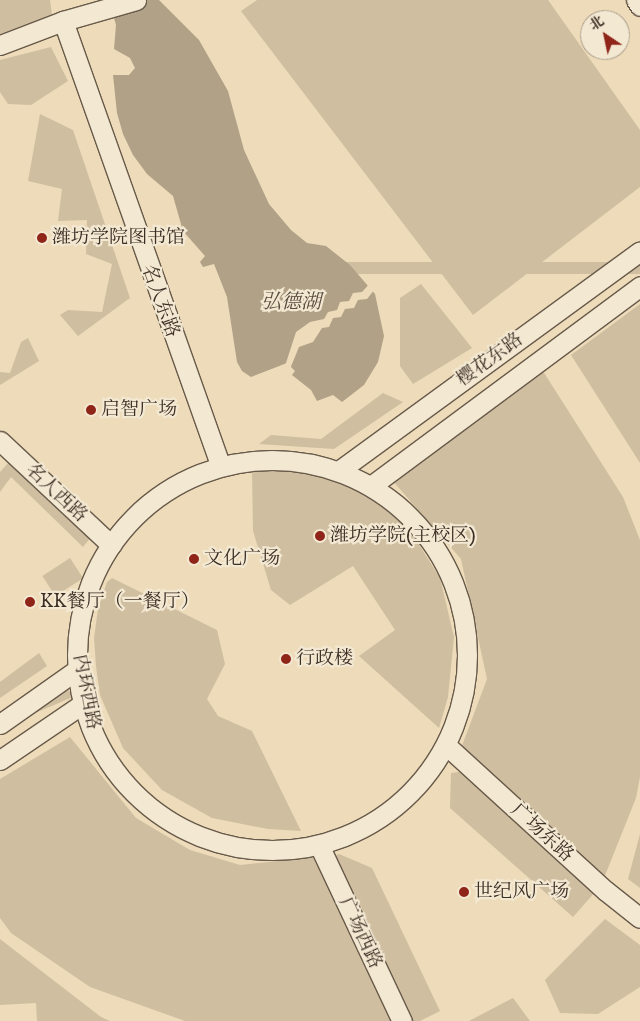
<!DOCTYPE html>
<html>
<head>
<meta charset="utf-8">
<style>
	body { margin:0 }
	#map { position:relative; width:640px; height:1021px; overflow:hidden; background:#eddbb9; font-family:"IM FELL DW Pica","Noto Serif SC",serif }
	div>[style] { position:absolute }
	.green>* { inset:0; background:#cfbea0; transform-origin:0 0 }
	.water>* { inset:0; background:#b1a187 }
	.pier>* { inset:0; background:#eddbb9 }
	.roads { filter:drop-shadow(1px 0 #685a4a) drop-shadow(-1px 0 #685a4a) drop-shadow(0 1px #685a4a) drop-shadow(0 -1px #685a4a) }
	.minor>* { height:19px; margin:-9.5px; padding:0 9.5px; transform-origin:9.5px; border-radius:9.5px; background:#f3e8d2 }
	.minor>.ring { margin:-9.5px; padding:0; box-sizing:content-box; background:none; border:19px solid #f3e8d2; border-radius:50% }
	.dots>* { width:14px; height:14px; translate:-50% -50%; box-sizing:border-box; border:2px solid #f3e8d2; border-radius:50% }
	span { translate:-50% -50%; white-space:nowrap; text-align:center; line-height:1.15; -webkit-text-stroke:4.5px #f3e8d2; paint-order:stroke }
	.poi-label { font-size:19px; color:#3c2f25 }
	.left { translate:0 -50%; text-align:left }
	.street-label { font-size:19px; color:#3c2f25 }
	.water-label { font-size:20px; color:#594c3e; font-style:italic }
	.north { position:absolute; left:580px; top:10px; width:50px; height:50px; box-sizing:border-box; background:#f3e8d2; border:1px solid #aa9e8d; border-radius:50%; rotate:326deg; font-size:14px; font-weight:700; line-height:20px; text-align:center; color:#3c2f25 }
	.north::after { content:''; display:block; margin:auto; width:18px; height:22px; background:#8f2418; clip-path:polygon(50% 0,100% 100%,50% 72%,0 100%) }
</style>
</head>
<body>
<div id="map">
	<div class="green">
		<i style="clip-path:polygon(0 0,50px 0,52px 15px,0 34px)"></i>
		<i style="clip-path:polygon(257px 0,548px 0,640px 130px,640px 187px,473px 315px,241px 11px)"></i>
		<i style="clip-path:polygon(51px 47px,68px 81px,31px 105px,8px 104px,0 92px,0 60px)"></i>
		<i style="clip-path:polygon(40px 114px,73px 130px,130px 298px,78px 336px,60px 315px,68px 310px,102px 312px,112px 264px,86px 254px,87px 220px,58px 221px,62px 189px,28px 181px)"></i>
		<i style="left:640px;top:262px;width:12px;height:330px;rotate:90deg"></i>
		<i style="clip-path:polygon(421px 284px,472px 348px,413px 384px,400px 366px,400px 298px)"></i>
		<i style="clip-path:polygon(640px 304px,640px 463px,571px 355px)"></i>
		<i style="clip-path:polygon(28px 338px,39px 361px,0 385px,0 372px,10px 373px,21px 342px)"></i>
		<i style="clip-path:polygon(541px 368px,623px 497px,640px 540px,640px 777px,636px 798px,604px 878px,460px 751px,487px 679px,461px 559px,392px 480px)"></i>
		<i style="clip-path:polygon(383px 393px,403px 402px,334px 449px,259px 444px,271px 435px,321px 439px)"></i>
		<i style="clip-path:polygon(10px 461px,91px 537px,83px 547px,11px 477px,0 492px,0 472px)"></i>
		<i style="clip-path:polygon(252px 471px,303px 471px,360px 490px,408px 527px,440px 578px,454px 637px,448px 697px,439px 728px,359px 656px,395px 630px,353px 566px,290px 605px,271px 590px,253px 531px)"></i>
		<i style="left:70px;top:558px;width:24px;height:33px;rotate:57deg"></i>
		<i style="clip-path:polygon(112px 578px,217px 630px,225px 664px,207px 699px,218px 716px,252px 731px,301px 831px,268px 829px,212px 818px,162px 790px,123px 748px,100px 695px,96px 666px,94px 638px,98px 609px,107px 582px)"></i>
		<i style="clip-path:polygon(39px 653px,47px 666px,0 698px,0 682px)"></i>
		<i style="left:69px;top:690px;width:8px;height:84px;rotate:67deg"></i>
		<i style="clip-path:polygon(70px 737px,136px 818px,190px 850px,240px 865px,313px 857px,395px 1021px,185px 1021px,90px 987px,11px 933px,0 918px,0 779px)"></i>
		<i style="clip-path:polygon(466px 771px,596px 891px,573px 917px,450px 808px,451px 773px)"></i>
		<i style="clip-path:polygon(640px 834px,640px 888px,628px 879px)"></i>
		<i style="clip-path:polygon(339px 854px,372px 868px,440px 1011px,420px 1021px,406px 1021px,330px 858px)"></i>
		<i style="clip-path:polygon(605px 919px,640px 945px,640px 987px,598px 1014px,560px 1013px,545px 980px)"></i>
		<i style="clip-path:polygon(0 939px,101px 1017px,110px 1021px,37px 1021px,36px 1003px,0 1005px)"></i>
		<i style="clip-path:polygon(513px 998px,530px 1021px,469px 1021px)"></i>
	</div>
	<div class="water">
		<i style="clip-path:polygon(109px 0,159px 0,199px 40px,228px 91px,244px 150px,269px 204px,291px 230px,307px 243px,326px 246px,350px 265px,375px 294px,384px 336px,378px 362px,364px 385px,342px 402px,333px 395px,317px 401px,311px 390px,292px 375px,295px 371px,287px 363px,251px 377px,242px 371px,237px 362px,227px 297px,214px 264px,203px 267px,200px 262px,205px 256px,183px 231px,173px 196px,147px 174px,133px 155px,123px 134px,117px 113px,113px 75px,129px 75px,135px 68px,130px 58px,114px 49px,116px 25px)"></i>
	</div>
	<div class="pier">
		<i style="clip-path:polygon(371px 282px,375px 289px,367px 299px,358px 300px,354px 308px,345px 309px,341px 317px,333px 318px,329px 327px,322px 328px,313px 342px,299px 347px,290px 369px,285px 366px,296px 332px,310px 322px,324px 319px,328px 312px,337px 310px,340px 302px,349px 301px,353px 293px,362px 292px)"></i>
	</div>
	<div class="roads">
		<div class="minor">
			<i style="left:636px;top:0;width:7px;rotate:56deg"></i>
			<i style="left:63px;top:21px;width:472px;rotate:70.5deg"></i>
			<i style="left:0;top:45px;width:67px;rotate:-20.9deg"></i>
			<i style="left:63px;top:21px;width:76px;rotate:-16deg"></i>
			<i style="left:0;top:441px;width:152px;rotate:43.1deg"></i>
			<i class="ring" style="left:77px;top:460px;width:371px;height:371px"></i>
			<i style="left:340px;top:470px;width:371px;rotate:-36.1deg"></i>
			<i style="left:371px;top:486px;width:335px;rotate:-36.6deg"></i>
			<i style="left:0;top:724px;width:95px;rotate:-35.2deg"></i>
			<i style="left:447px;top:746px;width:215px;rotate:42.4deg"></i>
			<i style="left:606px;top:891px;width:43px;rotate:38.5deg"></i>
			<i style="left:0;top:760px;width:102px;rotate:-34.2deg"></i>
			<i style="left:319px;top:845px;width:195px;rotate:64.8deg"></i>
		</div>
	</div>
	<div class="dots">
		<i style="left:42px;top:238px;background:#8f2418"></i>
		<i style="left:91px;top:410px;background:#8f2418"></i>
		<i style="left:320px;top:536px;background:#8f2418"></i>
		<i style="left:194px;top:559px;background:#8f2418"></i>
		<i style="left:30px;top:602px;background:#8f2418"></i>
		<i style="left:286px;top:659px;background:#8f2418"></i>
		<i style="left:464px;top:892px;background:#8f2418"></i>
	</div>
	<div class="poi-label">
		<span class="left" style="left:52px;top:238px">潍坊学院图书馆</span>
		<span class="left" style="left:101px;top:410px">启智广场</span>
		<span class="left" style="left:330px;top:536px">潍坊学院(主校区)</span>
		<span class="left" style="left:204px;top:559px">文化广场</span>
		<span class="left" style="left:40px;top:602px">KK餐厅（一餐厅）</span>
		<span class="left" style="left:296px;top:659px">行政楼</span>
		<span class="left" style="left:474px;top:892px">世纪风广场</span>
	</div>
	<div class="street-label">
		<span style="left:160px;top:301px;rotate:70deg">名人东路</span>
		<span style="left:490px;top:360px;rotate:-36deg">樱花东路</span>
		<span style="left:56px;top:493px;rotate:43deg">名人西路</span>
		<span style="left:86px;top:692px;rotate:79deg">内环西路</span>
		<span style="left:542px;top:833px;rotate:42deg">广场东路</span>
		<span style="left:360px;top:933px;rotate:65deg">广场西路</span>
	</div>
	<div class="water-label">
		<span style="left:291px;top:302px">弘德湖</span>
	</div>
	<div class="north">北</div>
</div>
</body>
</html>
